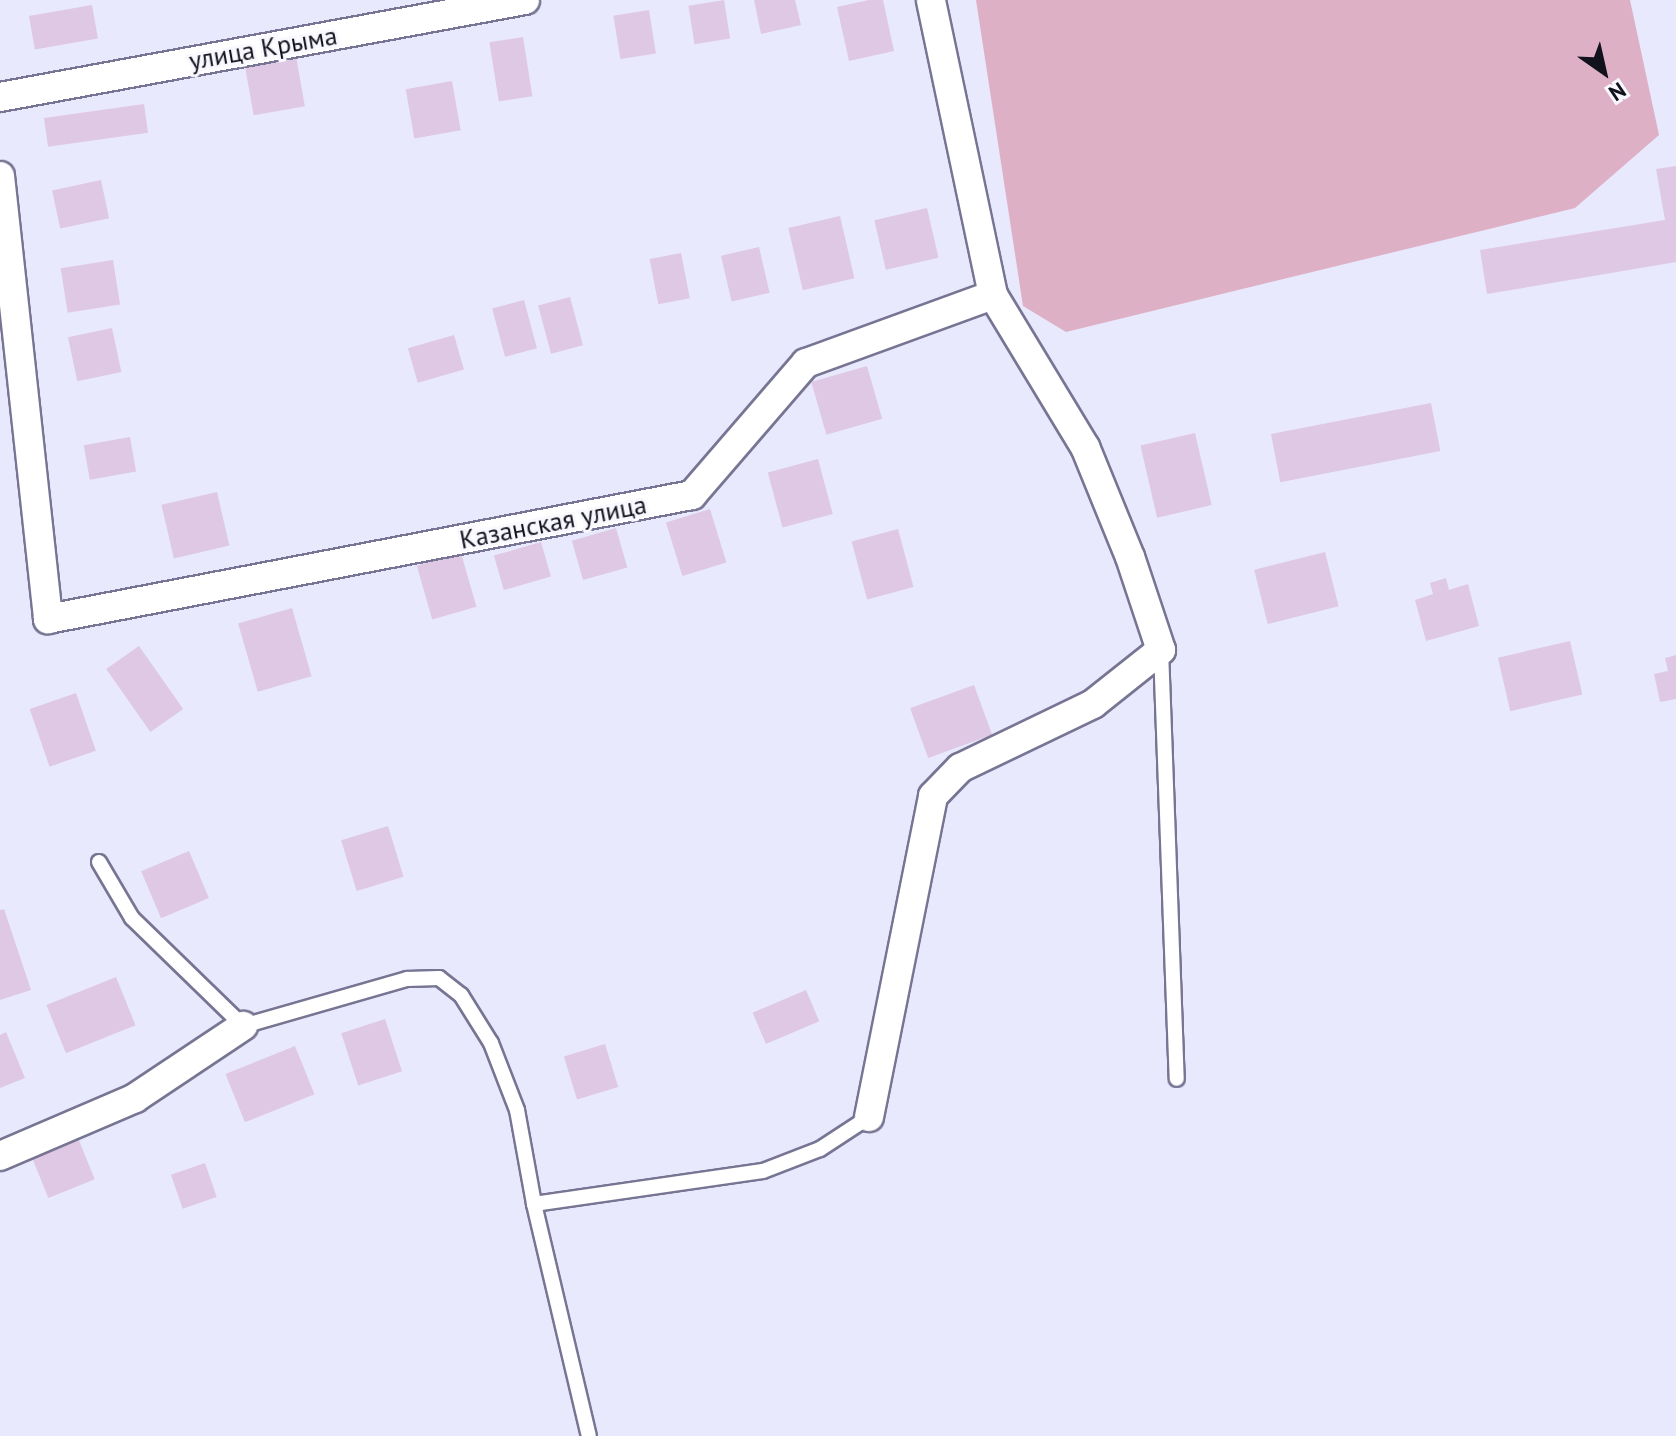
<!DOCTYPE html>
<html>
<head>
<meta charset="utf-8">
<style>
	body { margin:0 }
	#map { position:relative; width:1676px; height:1436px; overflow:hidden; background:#e9e9fd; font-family:"PT Sans",sans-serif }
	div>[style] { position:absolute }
	.green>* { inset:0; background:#ddb0c5 }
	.building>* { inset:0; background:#dec8e4; transform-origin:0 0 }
	.roads { filter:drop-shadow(2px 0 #777593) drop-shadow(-2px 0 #777593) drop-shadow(0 2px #777593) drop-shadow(0 -2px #777593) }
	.lane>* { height:14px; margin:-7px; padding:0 7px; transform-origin:7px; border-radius:7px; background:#fff }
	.street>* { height:28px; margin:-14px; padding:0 14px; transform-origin:14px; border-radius:14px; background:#fff }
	span { translate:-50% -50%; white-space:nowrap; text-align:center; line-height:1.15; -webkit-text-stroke:6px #f8f8fe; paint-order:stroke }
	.street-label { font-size:26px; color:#12121d }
	.north { position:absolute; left:1564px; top:32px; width:80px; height:80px; -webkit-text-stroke:6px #f8f8fe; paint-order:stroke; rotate:146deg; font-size:22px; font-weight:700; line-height:32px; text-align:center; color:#12121d }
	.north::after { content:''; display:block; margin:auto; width:28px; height:36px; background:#12121d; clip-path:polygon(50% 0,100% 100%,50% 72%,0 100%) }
</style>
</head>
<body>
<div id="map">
	<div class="green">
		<i style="clip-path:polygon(976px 0,1630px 0,1659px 135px,1575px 208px,1066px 332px,1023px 306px)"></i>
	</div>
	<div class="building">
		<i style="left:724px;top:0;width:39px;height:36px;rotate:81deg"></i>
		<i style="clip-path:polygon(754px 0,795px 0,801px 25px,761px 34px)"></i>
		<i style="clip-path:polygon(869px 0,883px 0,894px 51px,849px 61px,837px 7px)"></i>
		<i style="left:92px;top:5px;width:34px;height:64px;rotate:80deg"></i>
		<i style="left:649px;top:10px;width:44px;height:36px;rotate:81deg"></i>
		<i style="left:523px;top:37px;width:60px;height:34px;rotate:81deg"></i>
		<i style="left:296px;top:56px;width:51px;height:52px;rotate:80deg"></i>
		<i style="left:452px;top:81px;width:50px;height:47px;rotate:80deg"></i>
		<i style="left:144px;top:104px;width:29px;height:101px;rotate:82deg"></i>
		<i style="clip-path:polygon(1676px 166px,1676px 262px,1487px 294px,1480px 250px,1665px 220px,1656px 169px)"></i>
		<i style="left:101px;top:180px;width:39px;height:50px;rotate:78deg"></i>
		<i style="left:927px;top:208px;width:51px;height:54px;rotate:77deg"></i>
		<i style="left:840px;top:216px;width:64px;height:53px;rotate:77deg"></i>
		<i style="left:759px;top:247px;width:47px;height:39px;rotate:77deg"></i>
		<i style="left:681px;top:253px;width:46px;height:32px;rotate:79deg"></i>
		<i style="left:113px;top:260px;width:45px;height:53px;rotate:81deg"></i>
		<i style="left:570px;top:297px;width:50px;height:33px;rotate:75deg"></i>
		<i style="left:524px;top:300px;width:50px;height:33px;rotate:75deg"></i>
		<i style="left:112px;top:328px;width:45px;height:45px;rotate:78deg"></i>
		<i style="left:454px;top:335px;width:36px;height:48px;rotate:74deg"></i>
		<i style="left:867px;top:366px;width:55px;height:58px;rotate:74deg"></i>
		<i style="left:1431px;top:403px;width:49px;height:163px;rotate:79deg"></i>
		<i style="left:1195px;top:433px;width:74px;height:56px;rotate:77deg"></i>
		<i style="left:130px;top:437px;width:35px;height:47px;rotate:80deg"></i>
		<i style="left:818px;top:459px;width:57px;height:52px;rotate:75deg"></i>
		<i style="left:217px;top:492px;width:55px;height:57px;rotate:77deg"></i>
		<i style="left:710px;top:509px;width:56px;height:46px;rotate:73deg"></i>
		<i style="left:616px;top:528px;width:41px;height:46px;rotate:74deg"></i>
		<i style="left:898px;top:529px;width:60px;height:48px;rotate:75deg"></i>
		<i style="left:541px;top:542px;width:36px;height:49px;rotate:74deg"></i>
		<i style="left:1325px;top:552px;width:56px;height:73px;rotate:76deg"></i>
		<i style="left:461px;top:553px;width:56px;height:46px;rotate:74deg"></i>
		<i style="clip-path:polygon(1446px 578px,1449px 590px,1468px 584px,1479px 626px,1426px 641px,1415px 600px,1433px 594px,1430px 583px)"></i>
		<i style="left:292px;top:608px;width:71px;height:56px;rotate:74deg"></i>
		<i style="left:1570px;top:641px;width:55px;height:74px;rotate:77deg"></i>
		<i style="left:139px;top:646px;width:77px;height:40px;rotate:55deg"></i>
		<i style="clip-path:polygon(1676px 655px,1676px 699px,1660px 702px,1654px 674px,1668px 671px,1665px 658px)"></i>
		<i style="left:974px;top:685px;width:53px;height:68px;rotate:70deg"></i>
		<i style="left:76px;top:693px;width:61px;height:49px;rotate:71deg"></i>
		<i style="left:388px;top:826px;width:53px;height:49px;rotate:73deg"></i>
		<i style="left:189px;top:851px;width:51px;height:52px;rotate:67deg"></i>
		<i style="clip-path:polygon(4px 909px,31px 990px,0 1000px,0 910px)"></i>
		<i style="left:116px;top:977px;width:52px;height:75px;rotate:68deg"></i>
		<i style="left:806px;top:990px;width:34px;height:58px;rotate:67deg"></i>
		<i style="left:385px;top:1019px;width:55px;height:46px;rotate:72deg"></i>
		<i style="clip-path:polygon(6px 1032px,25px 1078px,0 1088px,0 1035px)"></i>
		<i style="left:605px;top:1044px;width:45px;height:43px;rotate:73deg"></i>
		<i style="left:295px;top:1046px;width:52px;height:75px;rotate:68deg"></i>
		<i style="left:76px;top:1133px;width:50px;height:50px;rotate:68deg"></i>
		<i style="left:205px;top:1163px;width:36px;height:36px;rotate:71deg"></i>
	</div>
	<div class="roads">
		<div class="lane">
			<i style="left:1161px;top:650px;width:429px;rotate:87.9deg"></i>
			<i style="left:99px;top:862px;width:65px;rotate:59.5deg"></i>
			<i style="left:132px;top:918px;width:155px;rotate:44.2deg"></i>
			<i style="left:243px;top:1026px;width:171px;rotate:-16deg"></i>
			<i style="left:407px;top:979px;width:32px;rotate:-2deg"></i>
			<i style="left:439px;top:978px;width:28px;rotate:38deg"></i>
			<i style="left:461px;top:995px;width:57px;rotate:58deg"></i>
			<i style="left:491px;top:1043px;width:72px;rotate:68.8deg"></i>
			<i style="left:517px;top:1110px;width:96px;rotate:79.7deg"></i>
			<i style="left:534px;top:1204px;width:231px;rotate:-8.2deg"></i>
			<i style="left:763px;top:1171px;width:61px;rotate:-21.1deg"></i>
			<i style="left:820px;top:1149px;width:59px;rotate:-33.1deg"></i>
			<i style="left:534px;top:1204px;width:238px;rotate:76.7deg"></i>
		</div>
		<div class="street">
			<i style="left:0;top:97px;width:534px;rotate:-10.47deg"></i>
			<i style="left:0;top:176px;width:446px;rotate:83.8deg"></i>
			<i style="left:48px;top:619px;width:656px;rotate:-10.9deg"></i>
			<i style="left:692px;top:495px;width:174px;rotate:-49.2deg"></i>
			<i style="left:806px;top:363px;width:199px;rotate:-20deg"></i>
			<i style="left:869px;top:1117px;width:327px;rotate:-78.7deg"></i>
			<i style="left:933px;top:796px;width:39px;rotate:-46deg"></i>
			<i style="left:960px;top:768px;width:148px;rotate:-25.7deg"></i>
			<i style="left:1093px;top:704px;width:87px;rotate:-38.5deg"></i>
			<i style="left:1161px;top:650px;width:98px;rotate:-108.4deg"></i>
			<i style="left:1130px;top:557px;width:119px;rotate:-112.2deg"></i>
			<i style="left:1085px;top:447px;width:178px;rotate:-121.2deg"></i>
			<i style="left:993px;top:295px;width:301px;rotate:-101.9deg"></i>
			<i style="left:0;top:1156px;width:147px;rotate:-23.2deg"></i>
			<i style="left:135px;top:1098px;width:130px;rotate:-33.7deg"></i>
		</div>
	</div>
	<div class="street-label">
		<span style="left:263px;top:48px;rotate:-10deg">улица Крыма</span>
		<span style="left:553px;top:522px;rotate:-11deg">Казанская улица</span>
	</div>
	<div class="north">N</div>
</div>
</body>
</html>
